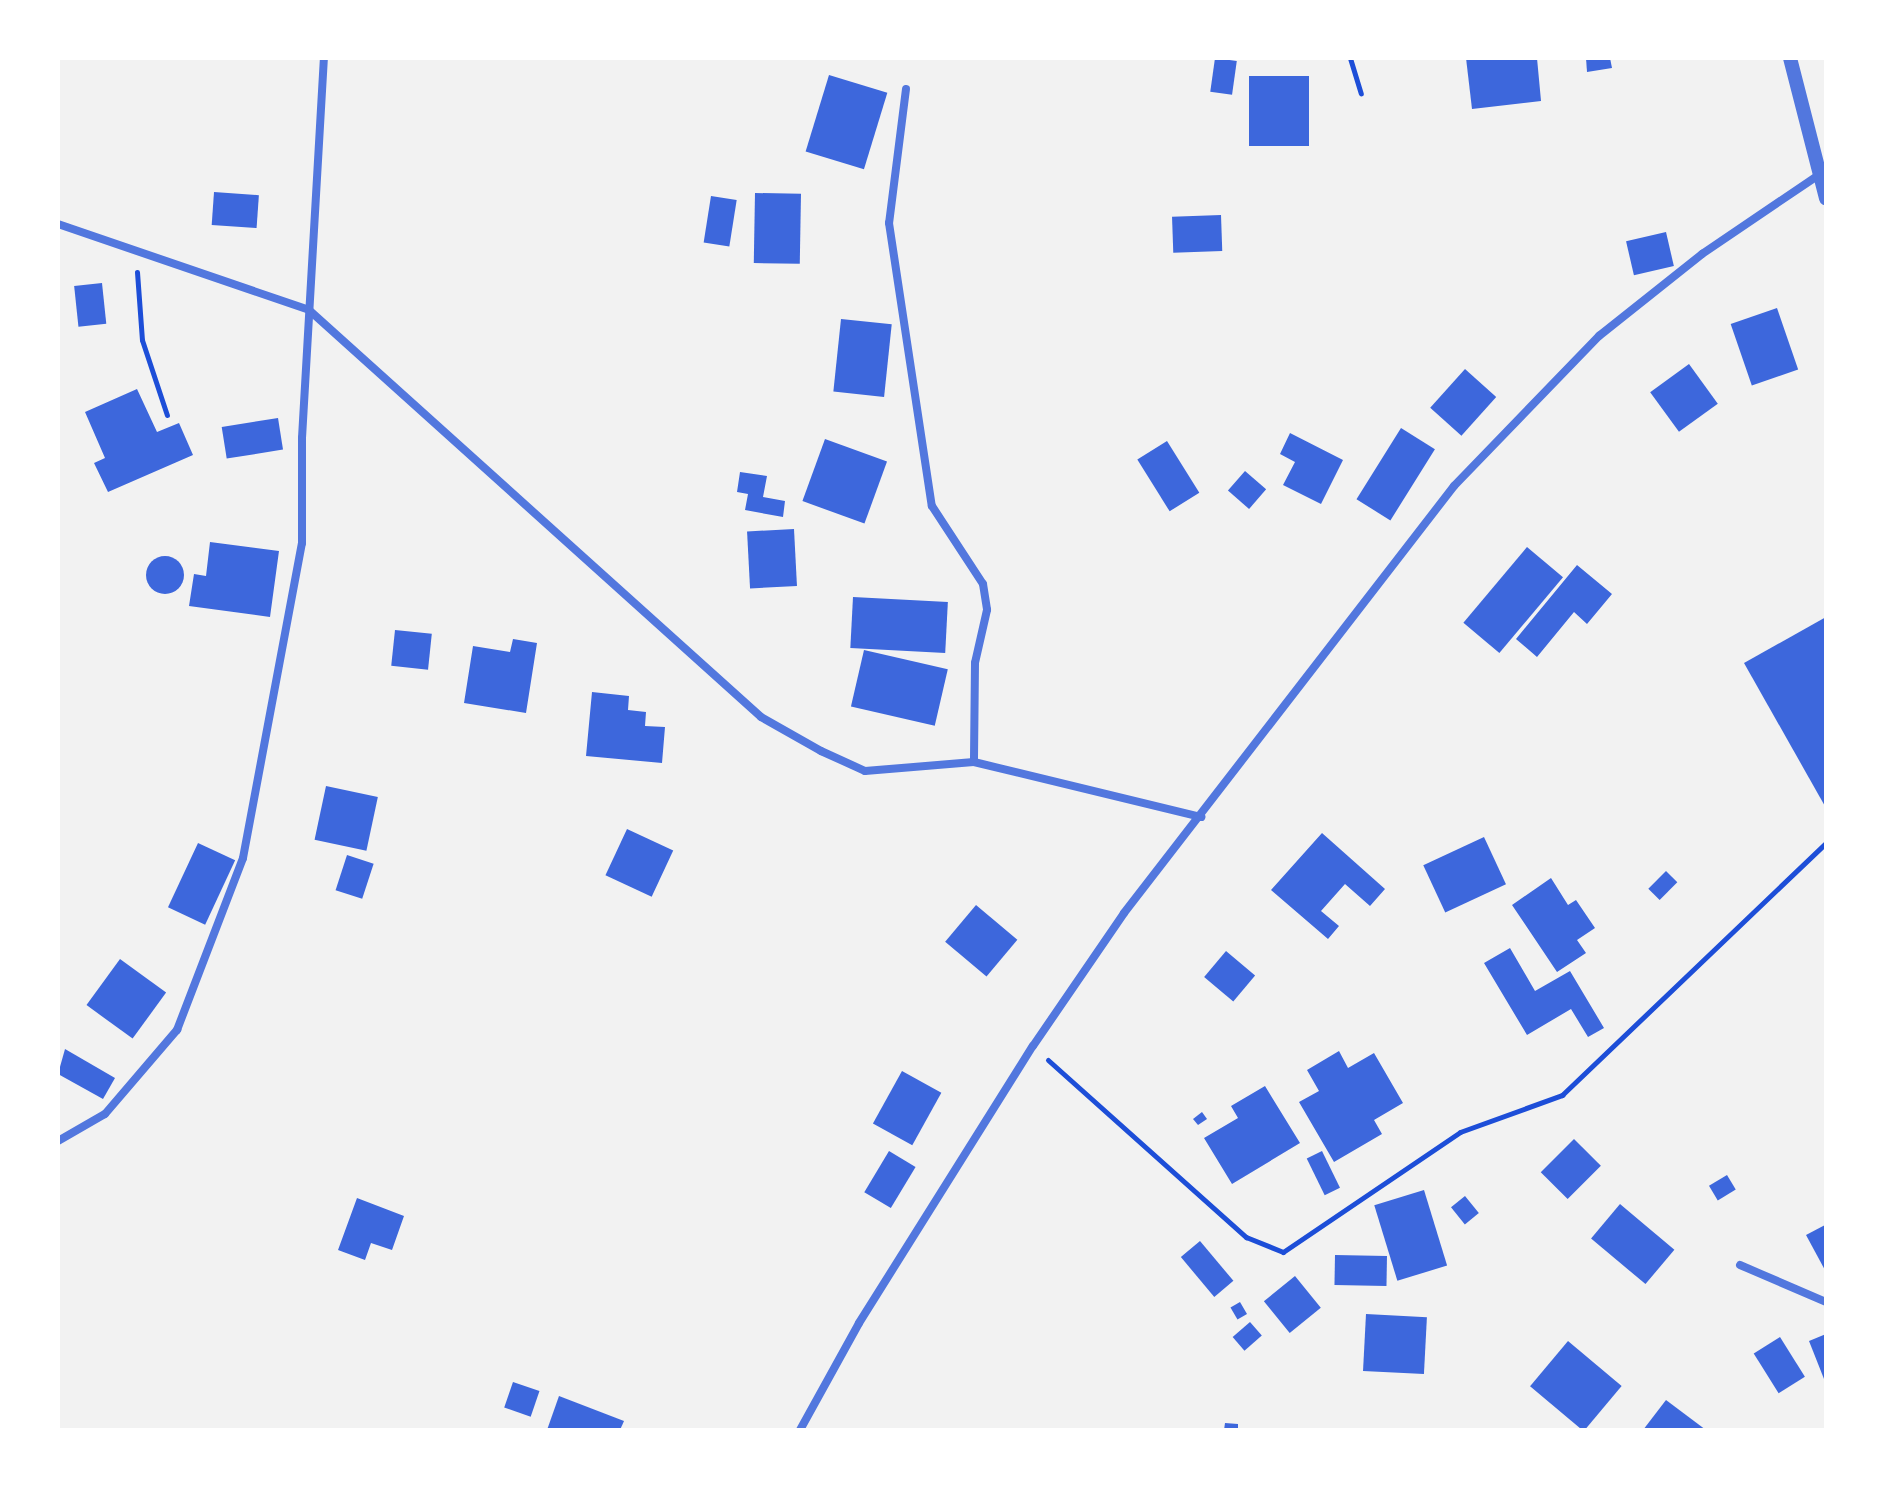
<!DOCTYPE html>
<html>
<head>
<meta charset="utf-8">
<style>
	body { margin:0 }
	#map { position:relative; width:1884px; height:1488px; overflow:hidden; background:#f2f2f2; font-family:Karla,sans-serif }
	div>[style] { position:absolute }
	.building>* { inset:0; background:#3d67dc; transform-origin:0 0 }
	.round { border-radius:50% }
	.path>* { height:5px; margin:-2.5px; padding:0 2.5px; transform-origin:2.5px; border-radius:2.5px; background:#1d4ed8 }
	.minor>* { height:8px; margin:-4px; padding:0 4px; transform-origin:4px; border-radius:4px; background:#5277de }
	.tertiary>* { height:14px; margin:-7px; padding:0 7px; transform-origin:7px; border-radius:7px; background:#5277de }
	span { translate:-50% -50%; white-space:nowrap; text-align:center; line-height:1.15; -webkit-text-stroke:7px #fff; paint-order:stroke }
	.frame { position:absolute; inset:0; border:60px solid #fff; pointer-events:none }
</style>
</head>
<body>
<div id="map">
	<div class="building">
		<i style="left:1215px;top:58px;width:22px;height:34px;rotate:8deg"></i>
		<i style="clip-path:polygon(1466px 58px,1537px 58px,1541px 101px,1472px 109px)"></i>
		<i style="clip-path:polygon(1586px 58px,1610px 58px,1612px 68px,1587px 72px)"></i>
		<i style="left:829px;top:75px;width:61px;height:80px;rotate:17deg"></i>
		<i style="left:1249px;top:76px;width:60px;height:70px"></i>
		<i style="left:214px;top:192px;width:45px;height:33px;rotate:4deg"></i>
		<i style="left:755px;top:193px;width:46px;height:70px;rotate:1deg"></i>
		<i style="left:711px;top:196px;width:26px;height:47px;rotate:9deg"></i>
		<i style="left:1221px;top:215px;width:36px;height:49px;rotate:88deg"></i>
		<i style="left:1666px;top:232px;width:35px;height:41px;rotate:77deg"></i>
		<i style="left:102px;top:283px;width:41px;height:28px;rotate:84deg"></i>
		<i style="left:1777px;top:308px;width:65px;height:49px;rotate:71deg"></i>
		<i style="left:841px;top:319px;width:51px;height:73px;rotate:6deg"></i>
		<i style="left:1689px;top:364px;width:49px;height:48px;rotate:54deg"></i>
		<i style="left:1465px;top:369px;width:42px;height:52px;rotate:42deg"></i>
		<i style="clip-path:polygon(137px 389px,157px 432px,179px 423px,193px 455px,108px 492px,94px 463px,105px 458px,85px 412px)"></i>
		<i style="left:278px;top:418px;width:32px;height:57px;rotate:81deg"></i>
		<i style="left:1401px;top:428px;width:40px;height:84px;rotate:32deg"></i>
		<i style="clip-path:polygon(1290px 433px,1343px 460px,1321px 504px,1283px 485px,1295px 462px,1280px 454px)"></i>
		<i style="left:825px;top:439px;width:66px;height:66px;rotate:20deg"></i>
		<i style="left:1167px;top:441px;width:61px;height:35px;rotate:58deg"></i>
		<i style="left:1245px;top:471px;width:28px;height:26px;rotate:41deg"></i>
		<i style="clip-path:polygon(740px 472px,767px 476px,763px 497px,785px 501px,783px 517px,745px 510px,748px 494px,737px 492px)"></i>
		<i style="left:794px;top:529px;width:57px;height:47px;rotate:87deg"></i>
		<i style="clip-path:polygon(210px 542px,279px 551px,270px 617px,189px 606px,194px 574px,206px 576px)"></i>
		<i style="left:1527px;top:547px;width:47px;height:99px;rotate:40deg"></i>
		<i class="round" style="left:146px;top:556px;width:38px;height:38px"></i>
		<i style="clip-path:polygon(1577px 565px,1612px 594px,1587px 624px,1574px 612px,1537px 657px,1516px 639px)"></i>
		<i style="left:853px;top:597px;width:95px;height:51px;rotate:3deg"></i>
		<i style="clip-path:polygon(1826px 617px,1826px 808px,1744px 663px)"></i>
		<i style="left:395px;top:630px;width:37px;height:36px;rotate:6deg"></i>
		<i style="clip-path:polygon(513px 639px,537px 643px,526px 713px,464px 703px,473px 646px,510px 652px)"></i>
		<i style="left:864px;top:650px;width:86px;height:58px;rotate:13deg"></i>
		<i style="clip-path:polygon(592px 692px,629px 696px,628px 710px,646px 712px,645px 726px,665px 727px,662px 763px,586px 756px)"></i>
		<i style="left:326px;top:786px;width:53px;height:55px;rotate:12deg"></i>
		<i style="left:627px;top:829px;width:51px;height:51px;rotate:25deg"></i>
		<i style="clip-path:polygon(1322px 833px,1385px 889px,1370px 906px,1345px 884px,1321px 911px,1339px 926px,1328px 939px,1271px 890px)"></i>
		<i style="left:1484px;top:837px;width:52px;height:67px;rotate:65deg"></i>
		<i style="left:198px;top:843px;width:41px;height:71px;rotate:25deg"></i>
		<i style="left:347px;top:855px;width:28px;height:37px;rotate:18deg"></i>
		<i style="left:1666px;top:871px;width:16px;height:25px;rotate:45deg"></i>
		<i style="clip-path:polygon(1551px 878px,1568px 905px,1576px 900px,1595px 928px,1577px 940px,1586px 953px,1557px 972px,1512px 905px)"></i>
		<i style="left:976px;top:905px;width:54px;height:48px;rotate:40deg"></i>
		<i style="clip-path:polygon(1510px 948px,1535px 991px,1570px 971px,1604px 1028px,1588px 1037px,1571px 1009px,1527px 1035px,1484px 963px)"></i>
		<i style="left:1226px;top:951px;width:38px;height:34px;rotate:40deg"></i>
		<i style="left:120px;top:959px;width:57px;height:57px;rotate:36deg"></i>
		<i style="clip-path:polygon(65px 1049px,115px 1078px,103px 1099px,58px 1074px)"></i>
		<i style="clip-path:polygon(1339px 1051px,1348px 1068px,1374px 1053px,1403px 1103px,1374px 1120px,1382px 1134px,1334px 1162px,1299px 1102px,1319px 1091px,1307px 1070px)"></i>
		<i style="left:902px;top:1071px;width:45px;height:60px;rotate:29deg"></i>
		<i style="clip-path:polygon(1265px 1086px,1300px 1143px,1232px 1184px,1204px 1138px,1238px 1118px,1231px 1106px)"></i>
		<i style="clip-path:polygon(1202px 1112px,1207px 1119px,1198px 1125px,1193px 1119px)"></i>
		<i style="left:1574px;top:1139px;width:38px;height:47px;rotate:45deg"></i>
		<i style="left:889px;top:1151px;width:31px;height:48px;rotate:31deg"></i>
		<i style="left:1322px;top:1151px;width:41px;height:17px;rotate:64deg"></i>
		<i style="left:1727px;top:1175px;width:17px;height:21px;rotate:59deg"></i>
		<i style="left:1424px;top:1190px;width:79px;height:52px;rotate:73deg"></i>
		<i style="left:1465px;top:1196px;width:22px;height:18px;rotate:51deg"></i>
		<i style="clip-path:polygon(357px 1198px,404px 1216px,392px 1250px,371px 1243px,365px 1260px,338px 1250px)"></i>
		<i style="left:1620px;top:1204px;width:71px;height:45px;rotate:40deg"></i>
		<i style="clip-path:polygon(1825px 1225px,1826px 1227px,1826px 1272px,1806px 1235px)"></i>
		<i style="left:1200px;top:1241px;width:52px;height:25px;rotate:50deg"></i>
		<i style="left:1335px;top:1255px;width:52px;height:30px;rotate:1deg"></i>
		<i style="left:1295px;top:1276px;width:41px;height:40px;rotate:51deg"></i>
		<i style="left:1240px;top:1302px;width:14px;height:11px;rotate:60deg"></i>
		<i style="left:1366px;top:1314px;width:61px;height:57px;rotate:3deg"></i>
		<i style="left:1250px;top:1322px;width:18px;height:23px;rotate:49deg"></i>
		<i style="clip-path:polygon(1826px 1334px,1826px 1384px,1809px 1341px)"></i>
		<i style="left:1780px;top:1337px;width:47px;height:31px;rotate:58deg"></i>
		<i style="left:1568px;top:1341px;width:70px;height:59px;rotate:40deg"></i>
		<i style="left:513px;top:1382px;width:28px;height:27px;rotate:19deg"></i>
		<i style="clip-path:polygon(559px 1396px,624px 1421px,620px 1430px,547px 1430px)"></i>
		<i style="clip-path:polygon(1666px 1400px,1706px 1430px,1643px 1430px)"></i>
		<i style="clip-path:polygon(1225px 1423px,1238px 1424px,1238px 1430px,1224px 1430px)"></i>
	</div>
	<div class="path">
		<i style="left:1350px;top:58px;width:37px;rotate:73deg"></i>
		<i style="left:137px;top:272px;width:68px;rotate:85.8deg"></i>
		<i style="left:142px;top:340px;width:79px;rotate:71.6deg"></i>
		<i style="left:1048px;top:1060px;width:266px;rotate:41.8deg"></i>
		<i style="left:1246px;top:1237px;width:40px;rotate:22deg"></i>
		<i style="left:1283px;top:1252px;width:214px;rotate:-34.1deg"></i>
		<i style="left:1460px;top:1132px;width:109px;rotate:-19.9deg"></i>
		<i style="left:1562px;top:1095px;width:365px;rotate:-43.7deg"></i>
	</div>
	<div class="minor">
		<i style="left:906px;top:89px;width:135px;rotate:97.2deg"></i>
		<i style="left:889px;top:223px;width:286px;rotate:81.4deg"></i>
		<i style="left:932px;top:506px;width:93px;rotate:56.8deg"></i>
		<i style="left:983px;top:584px;width:26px;rotate:81deg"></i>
		<i style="left:987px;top:610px;width:54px;rotate:102.8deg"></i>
		<i style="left:975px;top:663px;width:99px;rotate:90.6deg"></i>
		<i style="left:58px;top:224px;width:265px;rotate:18.9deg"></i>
		<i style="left:309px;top:310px;width:608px;rotate:42deg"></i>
		<i style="left:761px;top:717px;width:69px;rotate:29.5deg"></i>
		<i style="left:821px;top:751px;width:48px;rotate:24.4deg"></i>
		<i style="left:865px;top:771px;width:109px;rotate:-4.7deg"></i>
		<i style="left:974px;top:762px;width:234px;rotate:13.6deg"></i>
		<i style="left:58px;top:1141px;width:54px;rotate:-29.9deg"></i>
		<i style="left:105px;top:1114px;width:111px;rotate:-49.4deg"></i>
		<i style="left:177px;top:1030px;width:184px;rotate:-69deg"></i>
		<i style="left:243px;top:858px;width:320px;rotate:-79.4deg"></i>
		<i style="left:302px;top:543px;width:105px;rotate:-90deg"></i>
		<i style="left:302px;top:438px;width:381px;rotate:-86.7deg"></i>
		<i style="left:1740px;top:1265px;width:94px;rotate:23.3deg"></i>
		<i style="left:800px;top:1430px;width:122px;rotate:-61.1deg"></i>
		<i style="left:859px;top:1323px;width:327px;rotate:-57.9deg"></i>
		<i style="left:1033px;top:1046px;width:161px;rotate:-55.6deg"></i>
		<i style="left:1124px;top:913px;width:540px;rotate:-52.3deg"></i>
		<i style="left:1454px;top:486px;width:209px;rotate:-46deg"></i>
		<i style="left:1599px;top:336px;width:132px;rotate:-38.5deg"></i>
		<i style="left:1702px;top:254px;width:143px;rotate:-34.1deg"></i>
	</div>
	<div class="tertiary">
		<i style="left:1790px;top:58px;width:145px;rotate:75.6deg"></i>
	</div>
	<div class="frame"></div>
</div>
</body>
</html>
